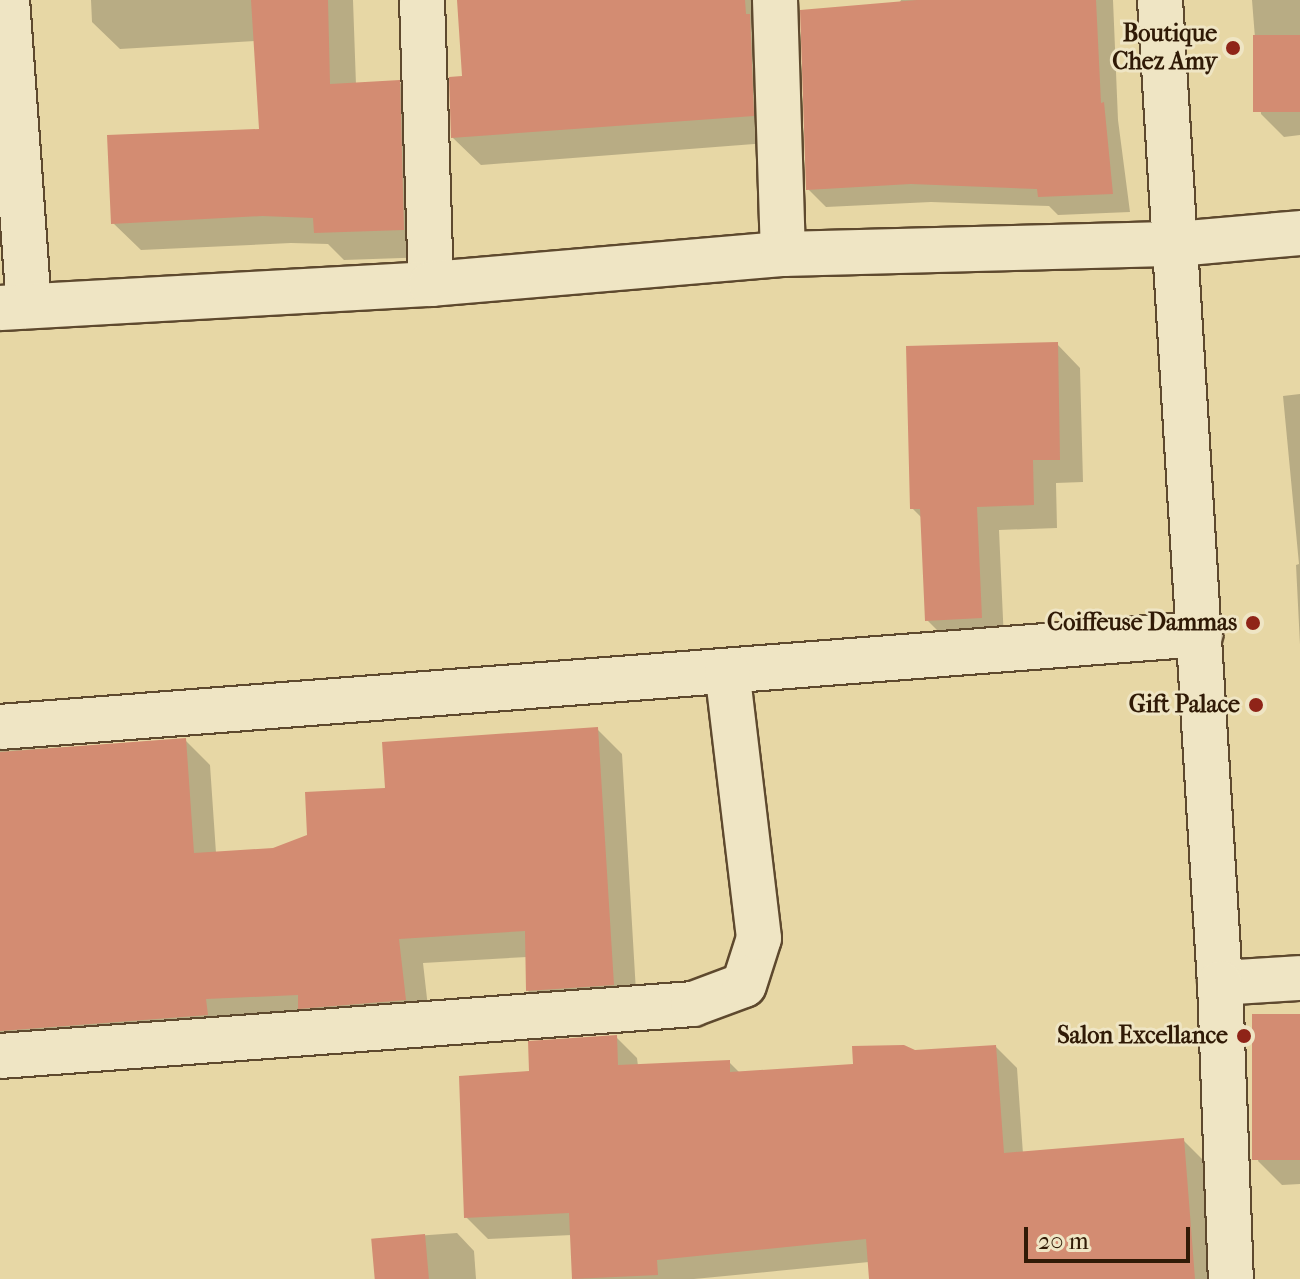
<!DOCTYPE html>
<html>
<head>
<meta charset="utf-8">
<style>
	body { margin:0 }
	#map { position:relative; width:1300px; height:1279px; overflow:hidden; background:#e7d7a5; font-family:"IM FELL French Canon",serif }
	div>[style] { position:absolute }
	.shadow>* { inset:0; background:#0003 }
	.building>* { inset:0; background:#d38c72; transform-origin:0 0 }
	.roads { filter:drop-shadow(2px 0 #5e492e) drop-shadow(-2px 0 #5e492e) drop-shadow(0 2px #5e492e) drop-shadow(0 -2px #5e492e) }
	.minor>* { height:44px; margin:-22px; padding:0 22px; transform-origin:22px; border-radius:22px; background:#efe5c4 }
	.tertiary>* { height:44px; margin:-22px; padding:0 22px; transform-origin:22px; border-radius:22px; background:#efe5c4 }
	.dots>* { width:22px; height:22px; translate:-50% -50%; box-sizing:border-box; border:4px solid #efe5c4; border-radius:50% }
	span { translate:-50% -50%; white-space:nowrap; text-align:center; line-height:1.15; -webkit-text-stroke:6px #efe5c4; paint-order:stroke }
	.poi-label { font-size:24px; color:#301a06; font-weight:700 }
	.right { translate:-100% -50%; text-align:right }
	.scale { position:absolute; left:1024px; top:1227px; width:166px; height:36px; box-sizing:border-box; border:4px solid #301a06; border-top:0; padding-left:10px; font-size:24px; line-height:28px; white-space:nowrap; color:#301a06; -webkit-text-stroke:6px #efe5c4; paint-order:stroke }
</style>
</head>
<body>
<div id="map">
	<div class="shadow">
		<i style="clip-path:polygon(91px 0,353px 0,356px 85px,399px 82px,426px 109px,431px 257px,344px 260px,328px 244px,291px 243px,141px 250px,113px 223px,262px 131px,255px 41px,120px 49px,92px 22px)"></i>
		<i style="clip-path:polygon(459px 0,770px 0,780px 142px,481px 165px,453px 138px,464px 78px)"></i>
		<i style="clip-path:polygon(901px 0,1113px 0,1118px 120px,1130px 212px,1058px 215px,1049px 206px,931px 202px,826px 207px,808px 189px)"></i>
		<i style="clip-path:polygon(1252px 0,1300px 0,1300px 135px,1284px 137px,1261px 114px)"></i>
		<i style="clip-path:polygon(1057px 344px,1080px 368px,1083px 482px,1056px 483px,1057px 528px,999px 530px,1004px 641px,950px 643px,927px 620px,922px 518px,912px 508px)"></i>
		<i style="clip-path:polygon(1300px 394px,1300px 645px,1296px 565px,1299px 564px,1283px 396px)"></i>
		<i style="clip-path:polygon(597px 729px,622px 754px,637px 1009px,553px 1015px,528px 991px,527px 957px,423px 963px,430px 1025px,0 1067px,0 751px,185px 740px,210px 765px,216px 853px,273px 850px,309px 836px,387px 789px)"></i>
		<i style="clip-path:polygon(1300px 1016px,1300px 1184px,1282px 1185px,1258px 1161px)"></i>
		<i style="clip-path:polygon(616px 1037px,637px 1058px,638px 1066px,729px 1062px,740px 1073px,855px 1066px,915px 1052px,996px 1047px,1017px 1068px,1023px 1154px,1183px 1140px,1205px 1162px,1214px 1279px,871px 1279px,869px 1262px,694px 1279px,574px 1279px,572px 1235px,488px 1239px,466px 1217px)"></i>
		<i style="clip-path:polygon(457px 1233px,474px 1251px,476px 1279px,376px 1279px,373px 1239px)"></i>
	</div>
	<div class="building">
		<i style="clip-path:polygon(251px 0,328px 0,330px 84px,400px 80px,404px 230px,314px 233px,313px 218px,262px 216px,111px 224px,107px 135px,259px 129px)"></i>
		<i style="clip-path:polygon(457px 0,745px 0,746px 14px,750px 14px,754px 116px,451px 138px,449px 77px,462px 76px)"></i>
		<i style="clip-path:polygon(917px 0,1096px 0,1101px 103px,1104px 102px,1113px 194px,1038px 197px,1037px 189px,911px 184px,806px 190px,800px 10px)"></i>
		<i style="left:1300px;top:35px;width:77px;height:47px;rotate:90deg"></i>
		<i style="clip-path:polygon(1058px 342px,1060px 460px,1033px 460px,1034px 505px,977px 507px,982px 618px,925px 621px,920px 509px,910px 509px,906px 346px)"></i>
		<i style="clip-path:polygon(598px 727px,614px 985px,526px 991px,525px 931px,399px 939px,406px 1000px,298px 1009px,298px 995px,206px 999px,208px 1015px,0 1031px,0 752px,186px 738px,194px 853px,273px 848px,307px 835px,305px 792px,385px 788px,382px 742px)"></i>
		<i style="left:1300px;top:1014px;width:146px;height:48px;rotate:90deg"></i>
		<i style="clip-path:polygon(617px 1035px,618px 1065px,730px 1060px,730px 1072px,853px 1064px,852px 1046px,904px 1045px,915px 1050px,996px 1045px,1004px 1153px,1184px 1138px,1195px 1279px,869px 1279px,866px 1239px,657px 1260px,658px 1275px,572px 1279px,569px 1213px,464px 1218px,459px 1076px,529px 1071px,528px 1041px)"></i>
		<i style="left:425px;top:1234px;width:45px;height:54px;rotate:85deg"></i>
	</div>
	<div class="roads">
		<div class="minor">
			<i style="left:7px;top:0;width:307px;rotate:85.9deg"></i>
			<i style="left:422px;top:0;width:284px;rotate:88.2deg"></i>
			<i style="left:775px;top:0;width:254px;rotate:88.2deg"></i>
			<i style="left:0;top:308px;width:432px;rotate:-3.2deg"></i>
			<i style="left:431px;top:284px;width:353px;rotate:-4.9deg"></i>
			<i style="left:783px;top:254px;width:394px;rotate:-1.5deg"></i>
			<i style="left:1177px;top:244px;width:123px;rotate:-5.1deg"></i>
			<i style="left:0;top:727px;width:1204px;rotate:-4.43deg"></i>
			<i style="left:1220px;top:983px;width:80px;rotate:-3.6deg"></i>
			<i style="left:0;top:1056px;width:695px;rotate:-4.29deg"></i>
			<i style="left:693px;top:1004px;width:54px;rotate:-20.4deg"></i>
			<i style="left:744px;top:985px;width:49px;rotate:-72.3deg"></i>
			<i style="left:759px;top:938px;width:269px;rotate:-96.8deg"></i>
		</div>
		<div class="tertiary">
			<i style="left:1160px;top:0;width:985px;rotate:86.51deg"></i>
			<i style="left:1220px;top:983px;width:296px;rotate:87.9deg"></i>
		</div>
	</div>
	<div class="dots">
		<i style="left:1233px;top:48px;background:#8f2418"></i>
		<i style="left:1253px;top:623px;background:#8f2418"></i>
		<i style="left:1256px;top:705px;background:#8f2418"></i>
		<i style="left:1244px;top:1036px;background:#8f2418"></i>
	</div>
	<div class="poi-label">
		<span class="right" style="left:1217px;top:48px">Boutique<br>Chez Amy</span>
		<span class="right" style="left:1237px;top:623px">Coiffeuse Dammas</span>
		<span class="right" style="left:1240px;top:705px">Gift Palace</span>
		<span class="right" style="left:1228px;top:1036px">Salon Excellance</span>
	</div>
	<div class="scale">20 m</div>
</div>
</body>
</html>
